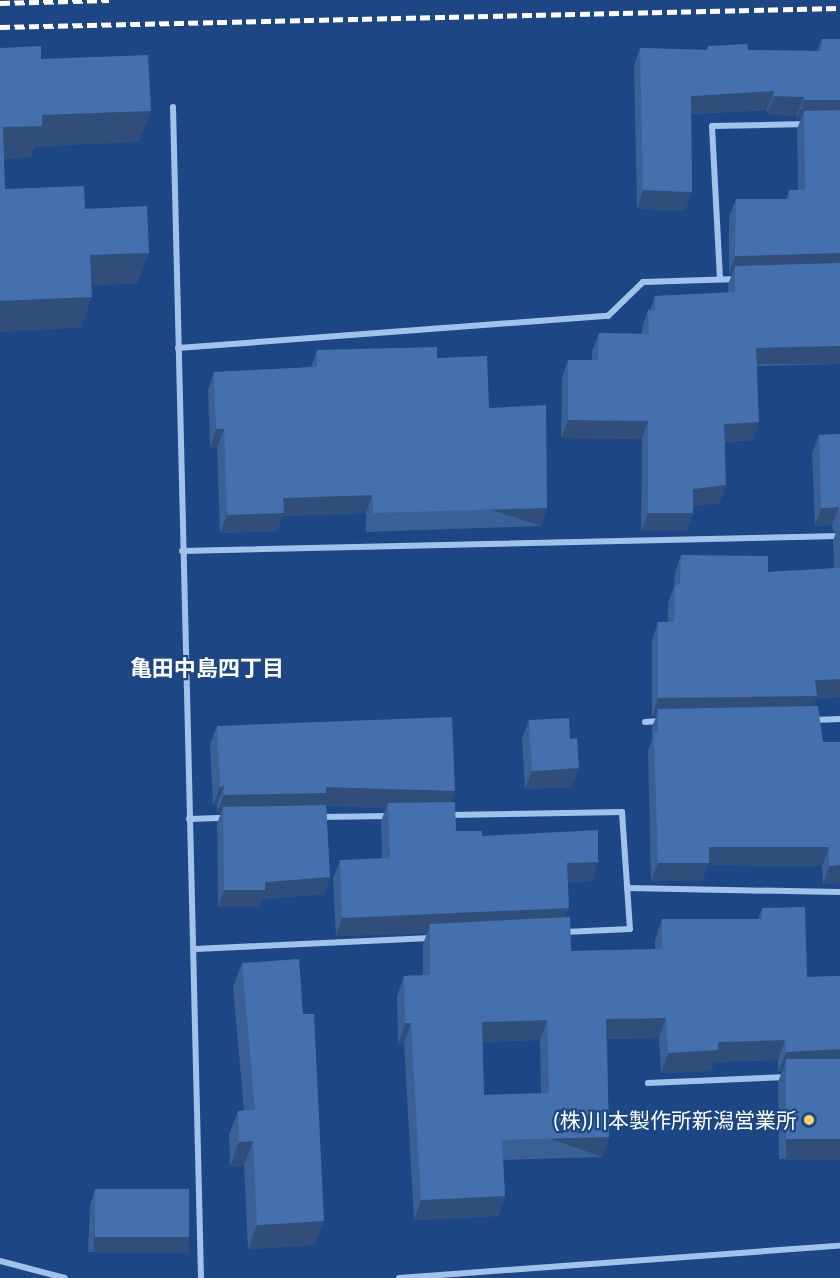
<!DOCTYPE html>
<html>
<head>
<meta charset="utf-8">
<style>
	body { margin:0 }
	#map { position:relative; width:840px; height:1278px; overflow:hidden; background:#1c4784; font-family:"Open Sans","Noto Sans JP",sans-serif }
	div>[style] { position:absolute }
	.street>* { height:6px; margin:-3px; padding:0 3px; transform-origin:3px; border-radius:3px; background:#a3c2ea }
	.rail>* { height:4.5px; margin-top:-2.25px; transform-origin:0; background:repeating-linear-gradient(90deg,#fff 0 10px,transparent 0 14.5px) }
	.wall>* { inset:0; background:#3a6095 }
	.shaded-wall>* { inset:0; background:#304e79; transform-origin:0 0 }
	.building>* { inset:0; background:#4470ad; transform-origin:0 0 }
	.dots>* { width:16px; height:16px; translate:-50% -50%; box-sizing:border-box; border:3px solid #1c4784; border-radius:50% }
	span { translate:-50% -50%; white-space:nowrap; text-align:center; line-height:1.15; -webkit-text-stroke:4.5px #1c4784; paint-order:stroke }
	.poi-label { font-size:21px; color:#fff }
	.right { translate:-100% -50%; text-align:right }
	.neighbourhood-label { font-size:22px; color:#fff; font-weight:700 }
</style>
</head>
<body>
<div id="map">
	<div class="street">
		<i style="left:173px;top:107px;width:1171px;rotate:88.63deg"></i>
		<i style="left:720px;top:279px;width:153px;rotate:-93deg"></i>
		<i style="left:712px;top:126px;width:94px;rotate:-1.2deg"></i>
		<i style="left:178px;top:348px;width:431px;rotate:-4.3deg"></i>
		<i style="left:608px;top:316px;width:49px;rotate:-44.2deg"></i>
		<i style="left:643px;top:282px;width:95px;rotate:-1.8deg"></i>
		<i style="left:182px;top:551px;width:658px;rotate:-1.31deg"></i>
		<i style="left:814px;top:720px;width:26px;rotate:-2deg"></i>
		<i style="left:645px;top:722px;width:15px;rotate:-4deg"></i>
		<i style="left:449px;top:815px;width:173px;rotate:-1deg"></i>
		<i style="left:622px;top:812px;width:117px;rotate:86.1deg"></i>
		<i style="left:630px;top:929px;width:66px;rotate:177.4deg"></i>
		<i style="left:320px;top:817px;width:71px;rotate:-0.8deg"></i>
		<i style="left:189px;top:819px;width:37px;rotate:-2deg"></i>
		<i style="left:627px;top:888px;width:213px;rotate:1.1deg"></i>
		<i style="left:195px;top:949px;width:236px;rotate:-2.7deg"></i>
		<i style="left:648px;top:1083px;width:140px;rotate:-2.5deg"></i>
		<i style="left:0;top:1261px;width:67px;rotate:14.7deg"></i>
		<i style="left:399px;top:1278px;width:442px;rotate:-4.2deg"></i>
	</div>
	<div class="rail">
		<i style="left:0;top:3px;width:109px;rotate:-1.6deg"></i>
		<i style="left:0;top:27px;width:840px;rotate:-1.3deg"></i>
	</div>
	<div class="wall">
		<i style="clip-path:polygon(822px 39px,840px 364px,757px 366px,753px 440px,725px 442px,720px 503px,693px 506px,693px 513px,686px 531px,641px 531px,642px 439px,561px 438px,562px 378px,568px 360px,592px 360px,592px 352px,599px 333px,642px 334px,642px 328px,648px 310px,650px 310px,655px 296px,728px 293px,728px 285px,732px 274px,729px 274px,729px 217px,736px 199px,786px 199px,789px 190px,798px 190px,797px 129px,801px 119px,797px 119px,797px 116px,767px 114px,767px 110px,691px 114px,692px 192px,685px 210px,637px 209px,634px 66px,640px 48px,706px 50px,708px 46px,748px 50px,817px 51px)"></i>
		<i style="clip-path:polygon(317px 350px,437px 358px,489px 408px,547px 508px,541px 526px,366px 532px,366px 513px,283px 516px,277px 531px,220px 533px,217px 447px,210px 448px,208px 390px,214px 372px,311px 367px)"></i>
		<i style="clip-path:polygon(840px 434px,840px 697px,816px 698px,813px 706px,840px 883px,823px 884px,822px 866px,708px 865px,702px 881px,651px 881px,648px 751px,652px 740px,652px 727px,656px 717px,652px 717px,652px 640px,658px 622px,668px 622px,668px 603px,674px 586px,675px 573px,681px 555px,768px 572px,834px 568px,833px 541px,836px 532px,833px 531px,832px 525px,815px 526px,812px 453px,819px 435px)"></i>
		<i style="clip-path:polygon(529px 720px,572px 787px,525px 789px,522px 739px)"></i>
		<i style="clip-path:polygon(evenodd,217px 726px,451px 802px,456px 831px,482px 836px,598px 862px,592px 881px,568px 882px,566px 917px,571px 951px,655px 949px,655px 940px,662px 919px,758px 919px,762px 908px,807px 977px,840px 976px,840px 1159px,779px 1159px,778px 1082px,782px 1071px,778px 1072px,778px 1060px,714px 1062px,711px 1071px,661px 1073px,659px 1038px,607px 1039px,609px 1137px,602px 1157px,503px 1160px,505px 1196px,498px 1216px,414px 1220px,404px 1043px,398px 1044px,397px 996px,404px 976px,423px 975px,423px 944px,427px 933px,336px 936px,333px 879px,340px 860px,382px 859px,381px 821px,386px 808px,326px 806px,330px 877px,324px 894px,262px 899px,259px 907px,218px 907px,217px 824px,221px 813px,217px 813px,217px 805px,213px 805px,210px 744px,217px 726px,540px 1040px,541px 1093px,484px 1095px,482px 1042px,540px 1040px)"></i>
		<i style="clip-path:polygon(242px 963px,315px 1245px,248px 1249px,244px 1165px,230px 1166px,229px 1135px,238px 1111px,244px 1110px,233px 987px)"></i>
		<i style="clip-path:polygon(95px 1189px,183px 1252px,88px 1252px,90px 1205px)"></i>
	</div>
	<div class="shaded-wall">
		<i style="clip-path:polygon(774px 91px,767px 110px,684px 114px,691px 96px)"></i>
		<i style="clip-path:polygon(774px 96px,804px 97px,797px 116px,767px 114px)"></i>
		<i style="clip-path:polygon(804px 100px,840px 100px,840px 119px,804px 111px,801px 119px,797px 119px)"></i>
		<i style="clip-path:polygon(151px 111px,139px 142px,35px 147px,31px 158px,0 159px,3px 127px,42px 115px)"></i>
		<i style="clip-path:polygon(643px 190px,692px 192px,685px 210px,637px 209px)"></i>
		<i style="clip-path:polygon(149px 253px,137px 284px,79px 286px,90px 255px)"></i>
		<i style="clip-path:polygon(840px 253px,840px 271px,735px 266px,732px 274px,729px 274px,735px 256px)"></i>
		<i style="clip-path:polygon(92px 297px,81px 328px,0 332px,0 301px)"></i>
		<i style="left:840px;top:346px;width:18px;height:84px;rotate:90deg"></i>
		<i style="clip-path:polygon(568px 420px,648px 421px,642px 439px,561px 438px)"></i>
		<i style="clip-path:polygon(759px 422px,753px 440px,718px 442px,724px 424px)"></i>
		<i style="clip-path:polygon(216px 429px,224px 429px,217px 447px,210px 448px)"></i>
		<i style="clip-path:polygon(726px 485px,720px 503px,686px 507px,693px 489px)"></i>
		<i style="clip-path:polygon(372px 495px,366px 513px,283px 516px,277px 531px,220px 533px,227px 515px,283px 498px)"></i>
		<i style="clip-path:polygon(839px 507px,832px 525px,815px 526px,821px 508px)"></i>
		<i style="left:547px;top:508px;width:19px;height:174px;rotate:108deg"></i>
		<i style="clip-path:polygon(648px 513px,693px 513px,686px 531px,641px 531px)"></i>
		<i style="clip-path:polygon(840px 679px,840px 697px,816px 698px,810px 714px,658px 709px,656px 717px,652px 717px,658px 698px,815px 680px)"></i>
		<i style="clip-path:polygon(579px 768px,572px 787px,525px 789px,532px 771px)"></i>
		<i style="clip-path:polygon(224px 786px,217px 805px,213px 805px,220px 787px)"></i>
		<i style="clip-path:polygon(326px 787px,455px 791px,448px 810px,388px 803px,386px 808px,321px 806px,223px 807px,221px 813px,217px 813px,224px 795px)"></i>
		<i style="clip-path:polygon(709px 847px,829px 847px,822px 866px,708px 865px,702px 881px,651px 881px,658px 863px)"></i>
		<i style="clip-path:polygon(598px 862px,592px 881px,560px 882px,567px 863px)"></i>
		<i style="clip-path:polygon(840px 865px,840px 883px,823px 884px,829px 866px)"></i>
		<i style="clip-path:polygon(330px 877px,324px 894px,262px 899px,259px 907px,218px 907px,224px 890px,265px 882px)"></i>
		<i style="clip-path:polygon(569px 908px,562px 927px,430px 924px,427px 933px,336px 936px,342px 918px)"></i>
		<i style="clip-path:polygon(666px 1018px,659px 1038px,599px 1039px,606px 1019px)"></i>
		<i style="clip-path:polygon(547px 1020px,540px 1040px,475px 1042px,482px 1022px)"></i>
		<i style="clip-path:polygon(405px 1023px,411px 1023px,404px 1043px,398px 1044px)"></i>
		<i style="clip-path:polygon(785px 1040px,778px 1060px,714px 1062px,711px 1071px,661px 1073px,668px 1053px,718px 1042px)"></i>
		<i style="clip-path:polygon(840px 1049px,840px 1069px,786px 1062px,782px 1071px,778px 1072px,786px 1052px)"></i>
		<i style="left:609px;top:1137px;width:21px;height:107px;rotate:109deg"></i>
		<i style="left:786px;top:1139px;width:54px;height:21px"></i>
		<i style="clip-path:polygon(253px 1141px,244px 1165px,230px 1166px,239px 1142px)"></i>
		<i style="clip-path:polygon(505px 1196px,498px 1216px,414px 1220px,421px 1200px)"></i>
		<i style="clip-path:polygon(324px 1221px,315px 1245px,248px 1249px,257px 1225px)"></i>
		<i style="left:94px;top:1237px;width:95px;height:16px"></i>
	</div>
	<div class="building">
		<i style="clip-path:polygon(822px 39px,840px 39px,840px 100px,804px 100px,804px 97px,774px 96px,774px 91px,691px 96px,692px 192px,643px 190px,640px 48px,708px 50px,708px 46px,747px 44px,748px 50px,821px 51px)"></i>
		<i style="clip-path:polygon(41px 46px,41px 59px,148px 55px,151px 111px,42px 115px,42px 126px,3px 127px,5px 189px,84px 186px,85px 209px,147px 206px,149px 253px,90px 255px,92px 297px,0 301px,0 48px)"></i>
		<i style="clip-path:polygon(840px 110px,840px 253px,735px 256px,736px 199px,789px 199px,789px 190px,805px 190px,804px 111px)"></i>
		<i style="clip-path:polygon(840px 263px,840px 346px,756px 348px,759px 422px,724px 424px,726px 485px,693px 489px,693px 513px,648px 513px,648px 421px,568px 420px,568px 360px,598px 360px,599px 333px,649px 334px,648px 310px,655px 310px,655px 296px,735px 292px,735px 266px)"></i>
		<i style="clip-path:polygon(437px 347px,437px 358px,487px 356px,489px 408px,546px 405px,547px 508px,373px 513px,372px 495px,283px 498px,284px 513px,227px 515px,224px 429px,216px 429px,214px 372px,317px 367px,317px 350px)"></i>
		<i style="clip-path:polygon(840px 434px,840px 513px,839px 507px,821px 508px,819px 435px)"></i>
		<i style="clip-path:polygon(681px 555px,768px 556px,768px 572px,840px 568px,840px 679px,815px 680px,817px 696px,658px 698px,658px 622px,674px 622px,675px 585px,680px 584px)"></i>
		<i style="clip-path:polygon(818px 706px,823px 742px,840px 742px,840px 865px,829px 866px,829px 847px,709px 847px,709px 863px,658px 863px,654px 733px,658px 733px,658px 709px)"></i>
		<i style="clip-path:polygon(452px 717px,455px 791px,326px 787px,326px 793px,224px 795px,224px 786px,220px 787px,217px 726px)"></i>
		<i style="clip-path:polygon(569px 718px,570px 739px,577px 738px,579px 768px,532px 771px,529px 720px)"></i>
		<i style="clip-path:polygon(455px 802px,456px 831px,482px 831px,482px 836px,598px 830px,598px 862px,567px 863px,569px 908px,342px 918px,340px 860px,390px 858px,388px 803px)"></i>
		<i style="clip-path:polygon(326px 805px,330px 877px,265px 882px,265px 890px,224px 890px,223px 807px)"></i>
		<i style="clip-path:polygon(evenodd,805px 907px,807px 977px,840px 976px,840px 1049px,786px 1052px,785px 1040px,718px 1042px,718px 1050px,668px 1053px,666px 1018px,606px 1019px,609px 1137px,502px 1140px,505px 1196px,421px 1200px,411px 1023px,405px 1023px,404px 976px,430px 975px,430px 924px,570px 917px,571px 951px,662px 949px,662px 919px,762px 919px,762px 908px,805px 907px,547px 1020px,549px 1093px,484px 1095px,482px 1022px,547px 1020px)"></i>
		<i style="clip-path:polygon(299px 959px,303px 1014px,314px 1014px,324px 1221px,257px 1225px,253px 1141px,239px 1142px,238px 1111px,255px 1110px,242px 963px)"></i>
		<i style="left:840px;top:1059px;width:80px;height:54px;rotate:90deg"></i>
		<i style="left:95px;top:1189px;width:94px;height:48px"></i>
	</div>
	<div class="dots">
		<i style="left:809px;top:1120px;background:#fbd261"></i>
	</div>
	<div class="poi-label">
		<span class="right" style="left:797px;top:1120px">(株)川本製作所新潟営業所</span>
	</div>
	<div class="neighbourhood-label">
		<span style="left:207px;top:668px">亀田中島四丁目</span>
	</div>
</div>
</body>
</html>
